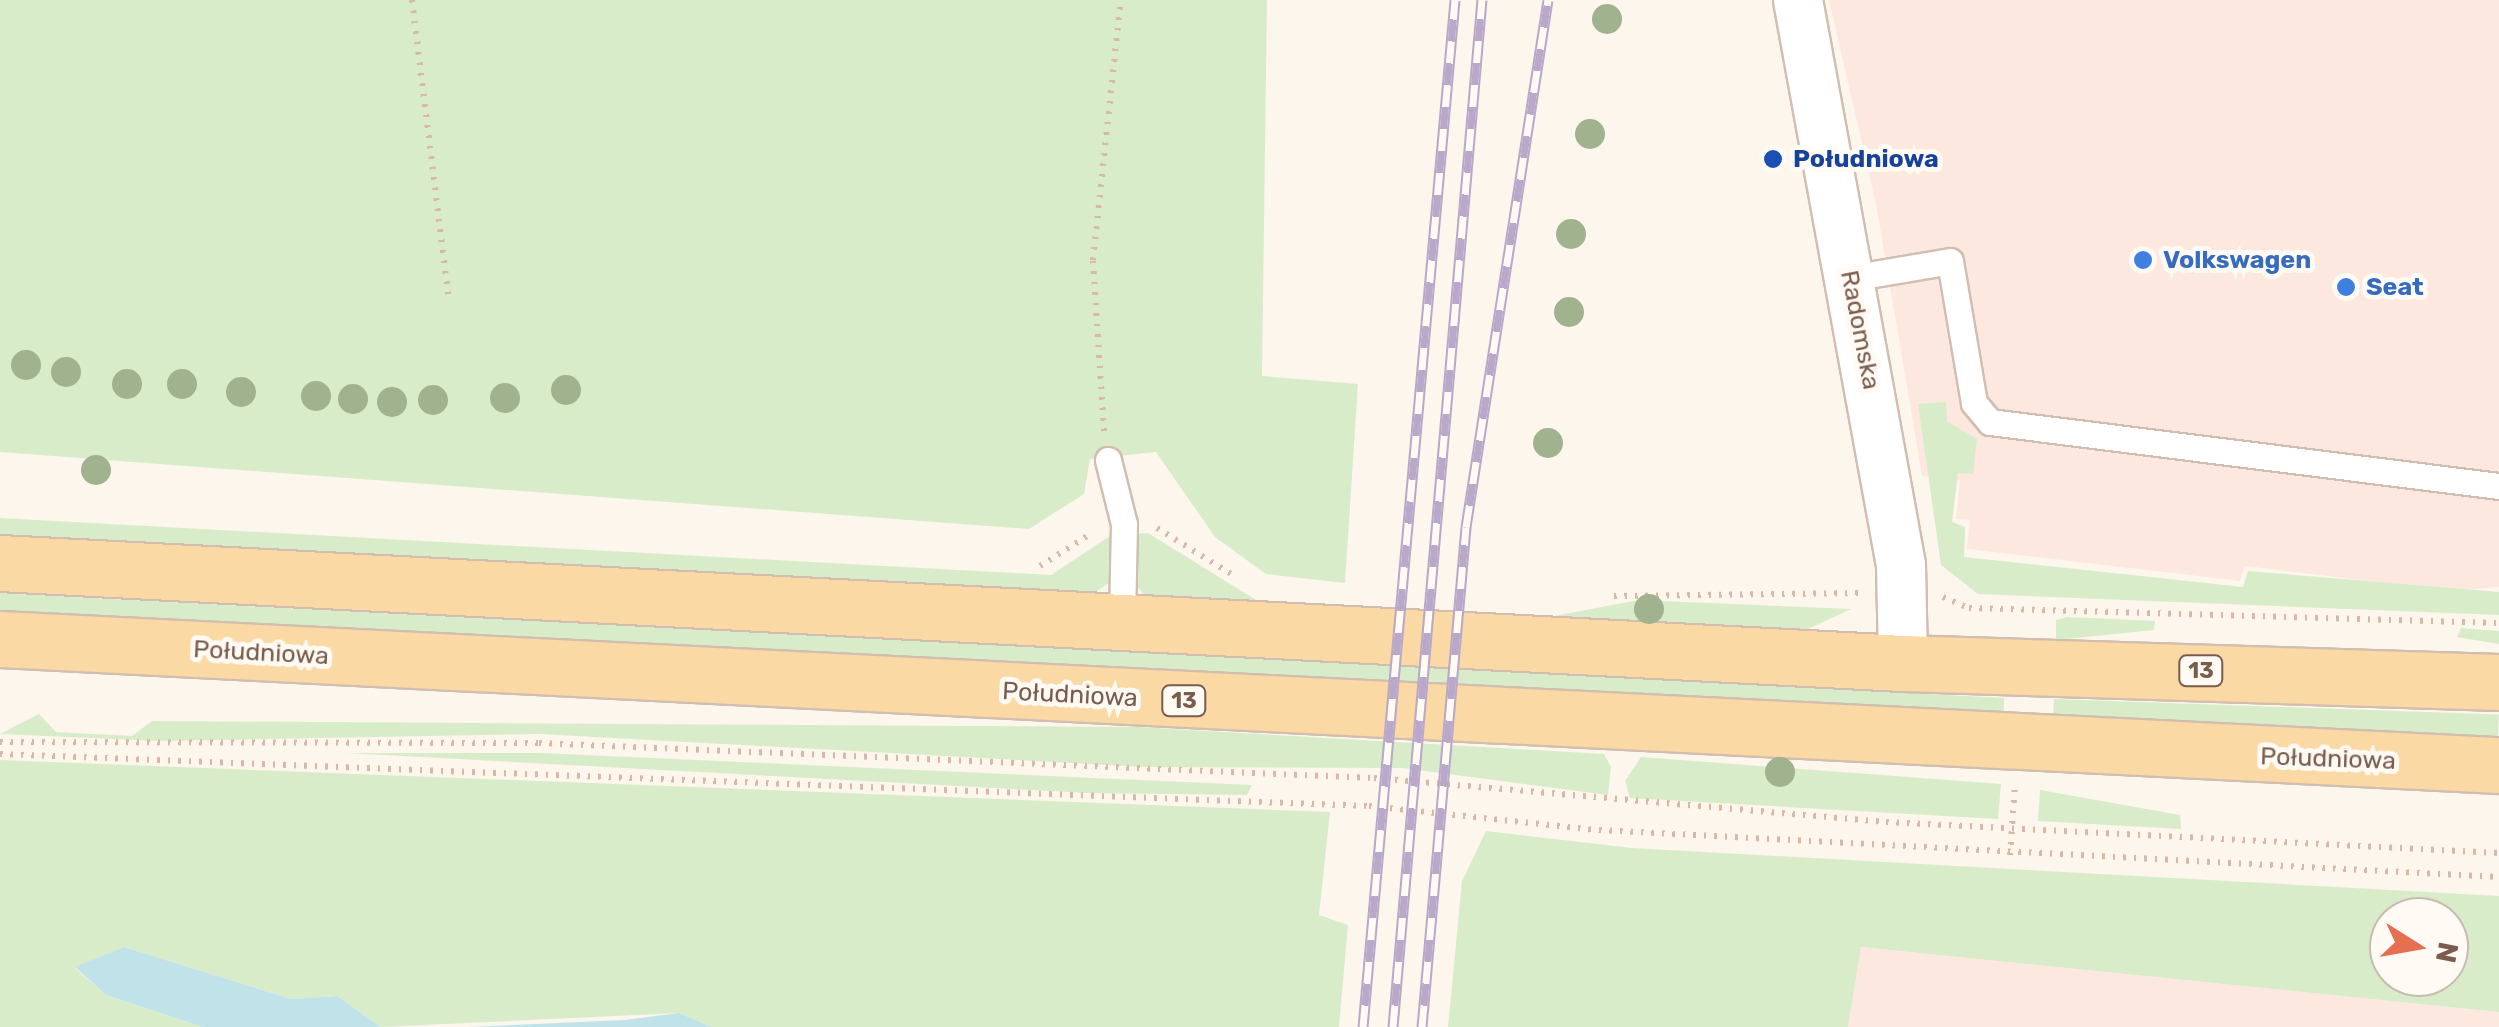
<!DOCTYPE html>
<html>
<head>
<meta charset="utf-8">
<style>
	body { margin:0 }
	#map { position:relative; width:2499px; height:1027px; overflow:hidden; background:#fdf6ec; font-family:Rubik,sans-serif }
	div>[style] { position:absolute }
	.commercial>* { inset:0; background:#fde8e0 }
	.green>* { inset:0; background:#d8ecc9; transform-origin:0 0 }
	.water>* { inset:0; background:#bfe3e8 }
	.path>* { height:6px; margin-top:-3px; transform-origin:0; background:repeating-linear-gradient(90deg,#d9b8a5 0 2.5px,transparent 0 10.5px) }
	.roads { filter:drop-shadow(2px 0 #d1beb0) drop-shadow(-2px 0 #d1beb0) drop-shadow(0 2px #d1beb0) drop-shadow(0 -2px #d1beb0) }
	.lane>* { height:25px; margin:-12.5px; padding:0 12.5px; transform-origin:12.5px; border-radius:12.5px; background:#fff }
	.street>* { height:48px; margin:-24px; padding:0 24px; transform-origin:24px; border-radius:24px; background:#fff }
	.primary>* { height:55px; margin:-27.5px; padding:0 27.5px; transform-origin:27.5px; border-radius:27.5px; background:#fbd9a5 }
	.rail>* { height:11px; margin-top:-5.5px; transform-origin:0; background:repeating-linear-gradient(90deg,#fffaf3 0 22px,#b9a8c9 0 44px); box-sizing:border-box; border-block:2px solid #b9a8c9 }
	.trees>* { width:30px; height:30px; margin:-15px; border-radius:50%; background:#a0b28e }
	.dots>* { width:28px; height:28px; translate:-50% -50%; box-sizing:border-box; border:5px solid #fffaf3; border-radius:50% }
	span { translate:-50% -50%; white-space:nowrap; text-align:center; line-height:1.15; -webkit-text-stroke:10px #fffaf3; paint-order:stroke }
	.shield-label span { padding:2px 8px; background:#fffaf3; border:2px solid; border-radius:8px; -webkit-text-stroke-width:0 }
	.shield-label { font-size:22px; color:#7a5c4d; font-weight:700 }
	.transit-label { font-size:25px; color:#164399; font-weight:700 }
	.left { translate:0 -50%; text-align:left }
	.shop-label { font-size:25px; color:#366cbe; font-weight:700 }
	.street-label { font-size:25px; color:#7a5c4d }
	.north { position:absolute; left:2369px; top:897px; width:100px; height:100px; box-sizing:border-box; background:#fffaf3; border:2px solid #cabbb1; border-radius:50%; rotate:101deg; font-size:28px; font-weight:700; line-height:40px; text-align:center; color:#7a5c4d }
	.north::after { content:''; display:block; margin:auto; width:35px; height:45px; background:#e76f51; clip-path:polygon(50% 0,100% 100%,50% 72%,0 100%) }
</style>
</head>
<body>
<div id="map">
	<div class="commercial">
		<i style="clip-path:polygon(1829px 0,2499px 0,2499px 587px,2451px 591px,2245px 566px,2240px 581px,1967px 549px,1970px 520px,1956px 519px,1960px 480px,1922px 476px,1876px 204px)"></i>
		<i style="clip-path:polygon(1860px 947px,2499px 1012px,2499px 1027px,1848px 1027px)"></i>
	</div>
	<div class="green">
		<i style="clip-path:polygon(0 0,1267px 0,1262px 376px,1358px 384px,1345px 583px,1266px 574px,1215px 537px,1156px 452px,1090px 459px,1084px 494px,1029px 529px,0 452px)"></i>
		<i style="clip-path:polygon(1946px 402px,1947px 421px,1977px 439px,1973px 474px,1958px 473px,1952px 522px,1965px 527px,1964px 557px,2243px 587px,2248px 571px,2499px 592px,2499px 615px,1978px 594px,1941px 565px,1918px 404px)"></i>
		<i style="clip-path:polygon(0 518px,1051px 575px,1110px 536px,1109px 583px,1094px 593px,0 535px)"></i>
		<i style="clip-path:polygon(1148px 533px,1256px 600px,1278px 601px,1148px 599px,1132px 581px,1135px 534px)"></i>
		<i style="left:0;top:593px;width:2007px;height:20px;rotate:3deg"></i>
		<i style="clip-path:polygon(1639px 600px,1851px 609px,1806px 630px,1549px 617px)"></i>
		<i style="clip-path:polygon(2067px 617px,2155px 621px,2154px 630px,2056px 640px,2056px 620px)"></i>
		<i style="clip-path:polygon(2461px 628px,2499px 631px,2499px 644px,2457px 637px)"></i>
		<i style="left:2054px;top:699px;width:445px;height:23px;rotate:2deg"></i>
		<i style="clip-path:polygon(39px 714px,56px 732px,132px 736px,152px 721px,1138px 727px,1604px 754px,1611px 767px,1608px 795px,1403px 768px,1145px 767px,540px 734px,160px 741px,0 734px)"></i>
		<i style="clip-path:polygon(346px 753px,540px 753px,1252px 785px,1247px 795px,1086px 793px)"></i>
		<i style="clip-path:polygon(1641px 757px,2001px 784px,1998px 819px,1630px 798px,1625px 781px)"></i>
		<i style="clip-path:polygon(0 760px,1330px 812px,1319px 915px,1348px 925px,1339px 1027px,712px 1027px,679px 1013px,381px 1027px,337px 996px,291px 999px,124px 947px,75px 968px,106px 995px,203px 1027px,0 1027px)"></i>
		<i style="clip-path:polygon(2040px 790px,2180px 815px,2181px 829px,2038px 821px)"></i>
		<i style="clip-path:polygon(evenodd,1486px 831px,1632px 848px,2499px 896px,2499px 1012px,1861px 947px,1848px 1027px,1448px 1027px,1462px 881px,1486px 831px,2449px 917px,2449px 977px,2389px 977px,2389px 917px,2449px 917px)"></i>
	</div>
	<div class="water">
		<i style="clip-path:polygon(124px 947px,291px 999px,337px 996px,381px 1027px,203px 1027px,106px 995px,75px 967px)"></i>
		<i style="clip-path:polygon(679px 1013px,712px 1027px,469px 1027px,624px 1020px)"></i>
	</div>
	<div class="path">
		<i style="left:412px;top:0;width:302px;rotate:83deg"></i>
		<i style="left:1104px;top:431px;width:171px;rotate:-93.7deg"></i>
		<i style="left:1093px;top:260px;width:262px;rotate:-83.9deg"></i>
		<i style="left:1157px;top:528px;width:93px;rotate:31.8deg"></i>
		<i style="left:1040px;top:566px;width:62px;rotate:-32.4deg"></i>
		<i style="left:1614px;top:596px;width:246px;rotate:-0.7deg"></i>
		<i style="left:1943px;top:597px;width:28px;rotate:23deg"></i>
		<i style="left:1969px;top:608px;width:530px;rotate:1.62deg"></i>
		<i style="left:0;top:742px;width:539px;rotate:0.11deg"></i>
		<i style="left:539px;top:743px;width:836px;rotate:2.4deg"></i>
		<i style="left:1374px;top:778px;width:514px;rotate:4.91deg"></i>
		<i style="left:1886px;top:822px;width:614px;rotate:2.9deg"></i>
		<i style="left:0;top:754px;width:1370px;rotate:2.18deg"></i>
		<i style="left:1369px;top:806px;width:231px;rotate:6deg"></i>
		<i style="left:1599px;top:830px;width:901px;rotate:2.99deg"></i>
		<i style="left:2010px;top:855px;width:69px;rotate:-85.9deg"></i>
	</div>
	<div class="roads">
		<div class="lane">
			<i style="left:1850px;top:278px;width:101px;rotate:-9.6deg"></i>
			<i style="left:1950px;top:261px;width:144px;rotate:80.4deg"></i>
			<i style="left:1974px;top:403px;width:25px;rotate:50deg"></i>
			<i style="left:1990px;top:422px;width:513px;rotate:7.17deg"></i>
			<i style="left:1108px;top:460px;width:66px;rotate:76deg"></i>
			<i style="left:1124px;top:524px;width:98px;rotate:91.2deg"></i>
		</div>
		<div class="street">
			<i style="left:1798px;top:0;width:574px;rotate:79.67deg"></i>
			<i style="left:1901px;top:565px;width:98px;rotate:88.8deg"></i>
		</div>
		<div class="primary">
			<i style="left:0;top:563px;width:1906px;rotate:3.01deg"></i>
			<i style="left:1903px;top:663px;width:596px;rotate:1.83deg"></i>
			<i style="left:0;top:639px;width:2502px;rotate:2.89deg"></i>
		</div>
	</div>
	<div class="rail">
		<i style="left:1363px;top:1027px;width:1031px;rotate:-84.88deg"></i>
		<i style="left:1393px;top:1027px;width:1031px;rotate:-85.05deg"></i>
		<i style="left:1422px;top:1027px;width:502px;rotate:-84.97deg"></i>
		<i style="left:1466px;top:527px;width:533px;rotate:-81.16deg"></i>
	</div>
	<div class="trees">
		<i style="left:1607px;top:19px"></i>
		<i style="left:1590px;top:134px"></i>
		<i style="left:1571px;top:234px"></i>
		<i style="left:1569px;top:312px"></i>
		<i style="left:26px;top:365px"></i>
		<i style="left:66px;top:372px"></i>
		<i style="left:127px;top:384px"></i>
		<i style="left:182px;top:384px"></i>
		<i style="left:566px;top:390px"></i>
		<i style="left:241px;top:392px"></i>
		<i style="left:316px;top:396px"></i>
		<i style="left:505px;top:398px"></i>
		<i style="left:353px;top:399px"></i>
		<i style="left:433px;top:400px"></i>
		<i style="left:392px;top:402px"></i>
		<i style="left:1548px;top:443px"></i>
		<i style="left:96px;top:470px"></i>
		<i style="left:1649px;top:609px"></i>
		<i style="left:1780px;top:772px"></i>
	</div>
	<div class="dots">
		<i style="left:1773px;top:159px;background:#1a4fb4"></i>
		<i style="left:2143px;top:260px;background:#3f7fe0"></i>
		<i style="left:2346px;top:287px;background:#3f7fe0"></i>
	</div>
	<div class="shield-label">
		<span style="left:2201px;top:671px">13</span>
		<span style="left:1184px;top:701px">13</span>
	</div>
	<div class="transit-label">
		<span class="left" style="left:1793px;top:159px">Południowa</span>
	</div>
	<div class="shop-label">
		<span class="left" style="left:2163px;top:260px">Volkswagen</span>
		<span class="left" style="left:2366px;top:287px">Seat</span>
	</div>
	<div class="street-label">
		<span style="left:1860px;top:330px;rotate:79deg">Radomska</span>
		<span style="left:261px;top:653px;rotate:3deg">Południowa</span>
		<span style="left:1070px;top:695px;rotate:3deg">Południowa</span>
		<span style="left:2328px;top:759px;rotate:2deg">Południowa</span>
	</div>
	<div class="north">N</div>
</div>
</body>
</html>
